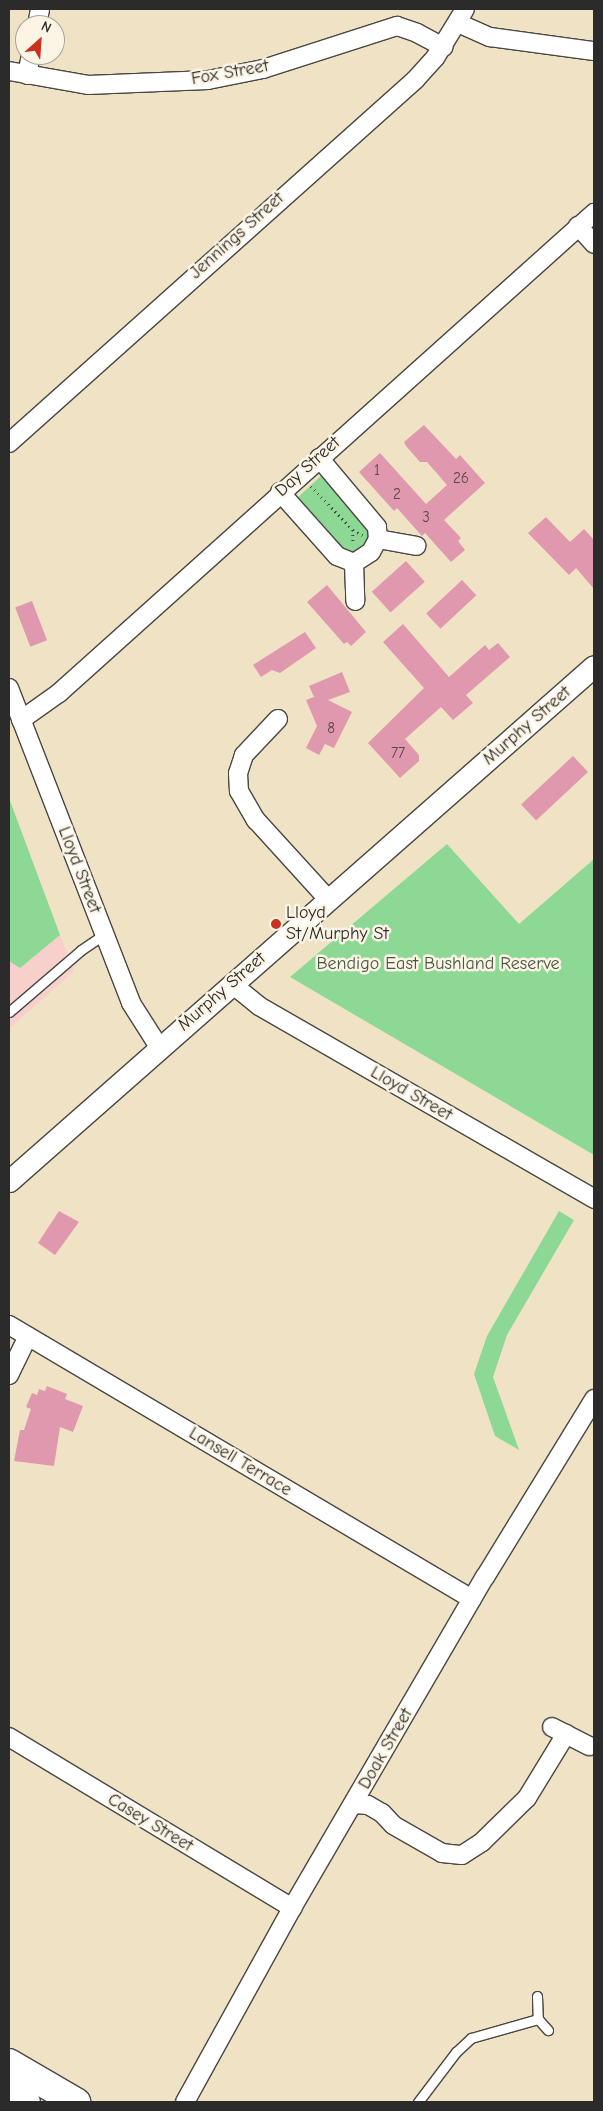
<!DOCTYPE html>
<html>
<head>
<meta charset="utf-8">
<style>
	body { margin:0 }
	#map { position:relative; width:603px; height:2111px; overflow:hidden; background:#f0e3c5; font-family:"Comic Neue",sans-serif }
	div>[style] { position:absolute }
	.built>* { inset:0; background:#f7d0cb }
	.green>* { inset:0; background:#8dd895 }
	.building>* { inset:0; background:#e098ae; transform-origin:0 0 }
	.path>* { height:2.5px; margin-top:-1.25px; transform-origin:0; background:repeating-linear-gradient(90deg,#494742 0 1px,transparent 0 5px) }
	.roads { filter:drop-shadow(1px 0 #494742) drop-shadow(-1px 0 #494742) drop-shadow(0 1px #494742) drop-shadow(0 -1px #494742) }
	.service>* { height:9px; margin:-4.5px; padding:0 4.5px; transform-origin:4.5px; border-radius:4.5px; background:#fff }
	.minor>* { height:18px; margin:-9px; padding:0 9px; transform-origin:9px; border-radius:9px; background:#fff }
	.tertiary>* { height:21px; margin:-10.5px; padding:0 10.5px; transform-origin:10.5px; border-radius:10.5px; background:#fff }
	.primary>* { height:28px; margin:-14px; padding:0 14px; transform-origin:14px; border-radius:14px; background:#fff }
	.dots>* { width:14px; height:14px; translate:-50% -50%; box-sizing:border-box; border:2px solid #fcf5e5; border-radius:50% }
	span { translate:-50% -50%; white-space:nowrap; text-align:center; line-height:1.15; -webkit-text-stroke:5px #fcf5e5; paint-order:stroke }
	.number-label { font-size:15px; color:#58464c }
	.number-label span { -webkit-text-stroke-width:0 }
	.street-label { font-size:18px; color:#2b2b2b }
	.poi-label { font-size:18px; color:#2b2b2b }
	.left { translate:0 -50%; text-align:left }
	.park-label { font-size:18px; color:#445646 }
	.frame { position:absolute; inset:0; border:10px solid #2b2b2b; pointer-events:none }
	.north { position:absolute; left:15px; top:15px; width:50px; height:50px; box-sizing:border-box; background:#fcf5e5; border:1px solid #a8a49b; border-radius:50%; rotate:26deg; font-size:14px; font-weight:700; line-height:20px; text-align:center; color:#2b2b2b }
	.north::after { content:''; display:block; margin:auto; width:18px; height:22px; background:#c8321e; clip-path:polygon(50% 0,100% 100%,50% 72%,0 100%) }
</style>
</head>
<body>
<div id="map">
	<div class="built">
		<i style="clip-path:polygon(60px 935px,74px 971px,9px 1029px,9px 961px,20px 967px)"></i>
	</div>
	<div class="green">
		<i style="clip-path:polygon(322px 475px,332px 481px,335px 493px,358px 518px,370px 525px,370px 543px,354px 555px,334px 546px,335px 539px,318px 519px,303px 511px,296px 499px)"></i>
		<i style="clip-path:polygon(9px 798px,60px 935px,20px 968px,9px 961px)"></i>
		<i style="clip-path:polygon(447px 844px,519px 924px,594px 859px,594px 1155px,290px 977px)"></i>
		<i style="clip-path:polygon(559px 1211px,574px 1220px,507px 1335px,493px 1377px,519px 1450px,495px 1436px,474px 1374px,487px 1336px)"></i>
	</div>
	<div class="building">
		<i style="clip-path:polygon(424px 425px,456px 459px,460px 455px,485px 483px,444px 520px,461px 538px,458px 541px,465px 550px,451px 562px,425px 533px,422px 536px,397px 508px,394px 511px,359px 472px,380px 453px,426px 504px,447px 485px,427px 462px,420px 462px,406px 446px,404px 442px)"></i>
		<i style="clip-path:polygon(546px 517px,570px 542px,584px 529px,594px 540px,594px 589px,576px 568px,569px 575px,528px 533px)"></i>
		<i style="left:406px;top:561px;width:28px;height:46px;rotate:48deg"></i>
		<i style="left:462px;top:580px;width:21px;height:49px;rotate:47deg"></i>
		<i style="clip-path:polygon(327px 585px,366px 632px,351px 646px,347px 642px,344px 644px,307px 602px)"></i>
		<i style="left:32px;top:601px;width:42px;height:18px;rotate:69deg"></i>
		<i style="clip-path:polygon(403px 624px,449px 677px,485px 645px,489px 650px,498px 643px,510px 657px,466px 695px,473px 703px,453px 720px,441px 707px,405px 739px,419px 755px,419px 761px,400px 778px,368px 743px,424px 688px,383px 642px)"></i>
		<i style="clip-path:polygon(305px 632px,316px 648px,280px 673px,272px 670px,261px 677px,253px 665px)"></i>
		<i style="clip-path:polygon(342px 672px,350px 692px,328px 700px,352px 712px,334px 748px,325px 744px,319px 755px,306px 748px,317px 726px,306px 700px,314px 697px,309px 686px)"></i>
		<i style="left:573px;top:756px;width:22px;height:71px;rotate:47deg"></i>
		<i style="clip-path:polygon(59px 1211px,79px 1222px,55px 1255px,38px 1243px)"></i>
		<i style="clip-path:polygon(47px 1386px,67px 1394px,65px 1399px,83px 1406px,73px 1432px,60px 1427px,54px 1466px,14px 1461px,20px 1430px,24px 1430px,31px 1409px,26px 1407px,32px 1393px,37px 1395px,39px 1389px,45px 1391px)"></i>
	</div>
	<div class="path">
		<i style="left:311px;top:486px;width:61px;rotate:46.3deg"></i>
		<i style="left:353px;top:530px;width:11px;rotate:27deg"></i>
		<i style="left:353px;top:530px;width:14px;rotate:90deg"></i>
	</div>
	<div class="roads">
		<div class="service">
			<i style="left:9px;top:1012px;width:95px;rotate:-40.7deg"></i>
			<i style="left:81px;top:950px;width:29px;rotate:-34deg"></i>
			<i style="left:537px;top:1996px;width:23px;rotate:88deg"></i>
			<i style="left:538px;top:2019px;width:15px;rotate:48deg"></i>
			<i style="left:418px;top:2102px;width:63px;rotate:-52.8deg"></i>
			<i style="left:456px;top:2052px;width:21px;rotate:-43deg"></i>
			<i style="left:471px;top:2038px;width:70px;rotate:-15.8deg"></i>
		</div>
		<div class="minor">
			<i style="left:458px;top:23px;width:35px;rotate:24deg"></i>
			<i style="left:490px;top:37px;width:105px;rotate:7.7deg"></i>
			<i style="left:37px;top:25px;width:16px;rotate:-79deg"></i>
			<i style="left:9px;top:71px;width:80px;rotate:10deg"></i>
			<i style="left:88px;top:85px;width:120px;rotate:-2.4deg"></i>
			<i style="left:208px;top:80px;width:56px;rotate:-11.3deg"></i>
			<i style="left:263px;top:69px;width:141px;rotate:-17.8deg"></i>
			<i style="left:397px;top:26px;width:21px;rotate:19deg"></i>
			<i style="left:417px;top:33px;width:30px;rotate:28deg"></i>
			<i style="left:27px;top:75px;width:20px;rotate:-79deg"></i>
			<i style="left:578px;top:226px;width:24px;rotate:48deg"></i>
			<i style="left:9px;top:443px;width:545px;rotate:-41.8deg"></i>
			<i style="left:415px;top:80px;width:30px;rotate:-48deg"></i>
			<i style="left:435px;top:58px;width:57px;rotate:-58.5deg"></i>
			<i style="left:280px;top:492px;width:86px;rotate:48.3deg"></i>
			<i style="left:337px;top:556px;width:18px;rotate:22deg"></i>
			<i style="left:354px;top:563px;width:20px;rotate:-33deg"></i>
			<i style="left:371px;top:552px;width:15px;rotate:-62deg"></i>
			<i style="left:378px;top:539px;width:12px;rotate:-95deg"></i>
			<i style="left:377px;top:527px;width:90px;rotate:-130deg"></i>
			<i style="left:378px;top:539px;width:39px;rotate:10deg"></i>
			<i style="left:354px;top:563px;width:38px;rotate:88deg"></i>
			<i style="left:9px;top:688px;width:338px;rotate:68.8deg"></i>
			<i style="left:131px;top:1003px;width:52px;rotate:57.5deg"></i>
			<i style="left:278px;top:719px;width:50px;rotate:133.4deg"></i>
			<i style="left:244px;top:755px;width:19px;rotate:108deg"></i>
			<i style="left:238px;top:773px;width:18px;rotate:87deg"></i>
			<i style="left:239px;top:791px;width:34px;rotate:60deg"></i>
			<i style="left:256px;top:820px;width:107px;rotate:47.7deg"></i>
			<i style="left:21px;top:720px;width:47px;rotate:-35.4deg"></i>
			<i style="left:59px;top:693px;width:719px;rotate:-41.9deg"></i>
			<i style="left:232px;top:984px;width:35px;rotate:39deg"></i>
			<i style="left:259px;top:1006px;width:387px;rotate:29.9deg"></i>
			<i style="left:9px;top:1325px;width:538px;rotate:30.62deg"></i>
			<i style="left:9px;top:1375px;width:43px;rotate:-64deg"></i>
			<i style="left:552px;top:1727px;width:42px;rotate:27.2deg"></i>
			<i style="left:9px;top:1737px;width:331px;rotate:31.1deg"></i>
			<i style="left:354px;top:1804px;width:14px;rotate:4deg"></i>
			<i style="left:368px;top:1805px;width:16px;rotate:30deg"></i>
			<i style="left:382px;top:1813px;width:16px;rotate:47deg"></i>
			<i style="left:393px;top:1825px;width:56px;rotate:29.7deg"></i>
			<i style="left:442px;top:1853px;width:20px;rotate:6deg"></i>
			<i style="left:462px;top:1855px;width:24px;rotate:-33deg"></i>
			<i style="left:482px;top:1842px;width:63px;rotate:-44.4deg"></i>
			<i style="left:527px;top:1798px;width:75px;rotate:-58.6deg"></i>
			<i style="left:185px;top:2102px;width:222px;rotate:-61.1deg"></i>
			<i style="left:292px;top:1908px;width:383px;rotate:-59.8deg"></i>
			<i style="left:485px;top:1577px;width:209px;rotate:-58.5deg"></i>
		</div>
		<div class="tertiary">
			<i style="left:9px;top:1181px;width:779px;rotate:-41.36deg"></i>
		</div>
		<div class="primary">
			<i style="left:9px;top:2063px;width:78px;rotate:30.2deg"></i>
			<i style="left:9px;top:2093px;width:19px;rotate:28deg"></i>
		</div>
	</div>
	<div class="dots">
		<i style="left:276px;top:924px;background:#c8321e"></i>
	</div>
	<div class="number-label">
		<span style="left:377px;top:471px">1</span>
		<span style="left:461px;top:479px">26</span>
		<span style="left:397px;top:495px">2</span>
		<span style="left:426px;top:518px">3</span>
		<span style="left:331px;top:729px">8</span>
		<span style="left:398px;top:754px">77</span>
	</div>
	<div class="street-label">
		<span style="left:230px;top:73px;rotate:-10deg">Fox Street</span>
		<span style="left:237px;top:236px;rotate:-42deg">Jennings Street</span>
		<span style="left:308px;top:467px;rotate:-42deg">Day Street</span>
		<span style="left:527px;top:726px;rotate:-41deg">Murphy Street</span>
		<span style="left:79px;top:870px;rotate:69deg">Lloyd Street</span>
		<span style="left:222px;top:992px;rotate:-41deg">Murphy Street</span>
		<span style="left:411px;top:1094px;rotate:30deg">Lloyd Street</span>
		<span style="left:240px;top:1462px;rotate:31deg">Lansell Terrace</span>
		<span style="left:386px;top:1749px;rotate:-60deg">Doak Street</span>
		<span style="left:150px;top:1823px;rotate:31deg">Casey Street</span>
	</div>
	<div class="poi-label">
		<span class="left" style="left:286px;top:924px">Lloyd<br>St/Murphy St</span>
	</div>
	<div class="park-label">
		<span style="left:438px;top:964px">Bendigo East Bushland Reserve</span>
	</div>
	<div class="frame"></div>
	<div class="north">N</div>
</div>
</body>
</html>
